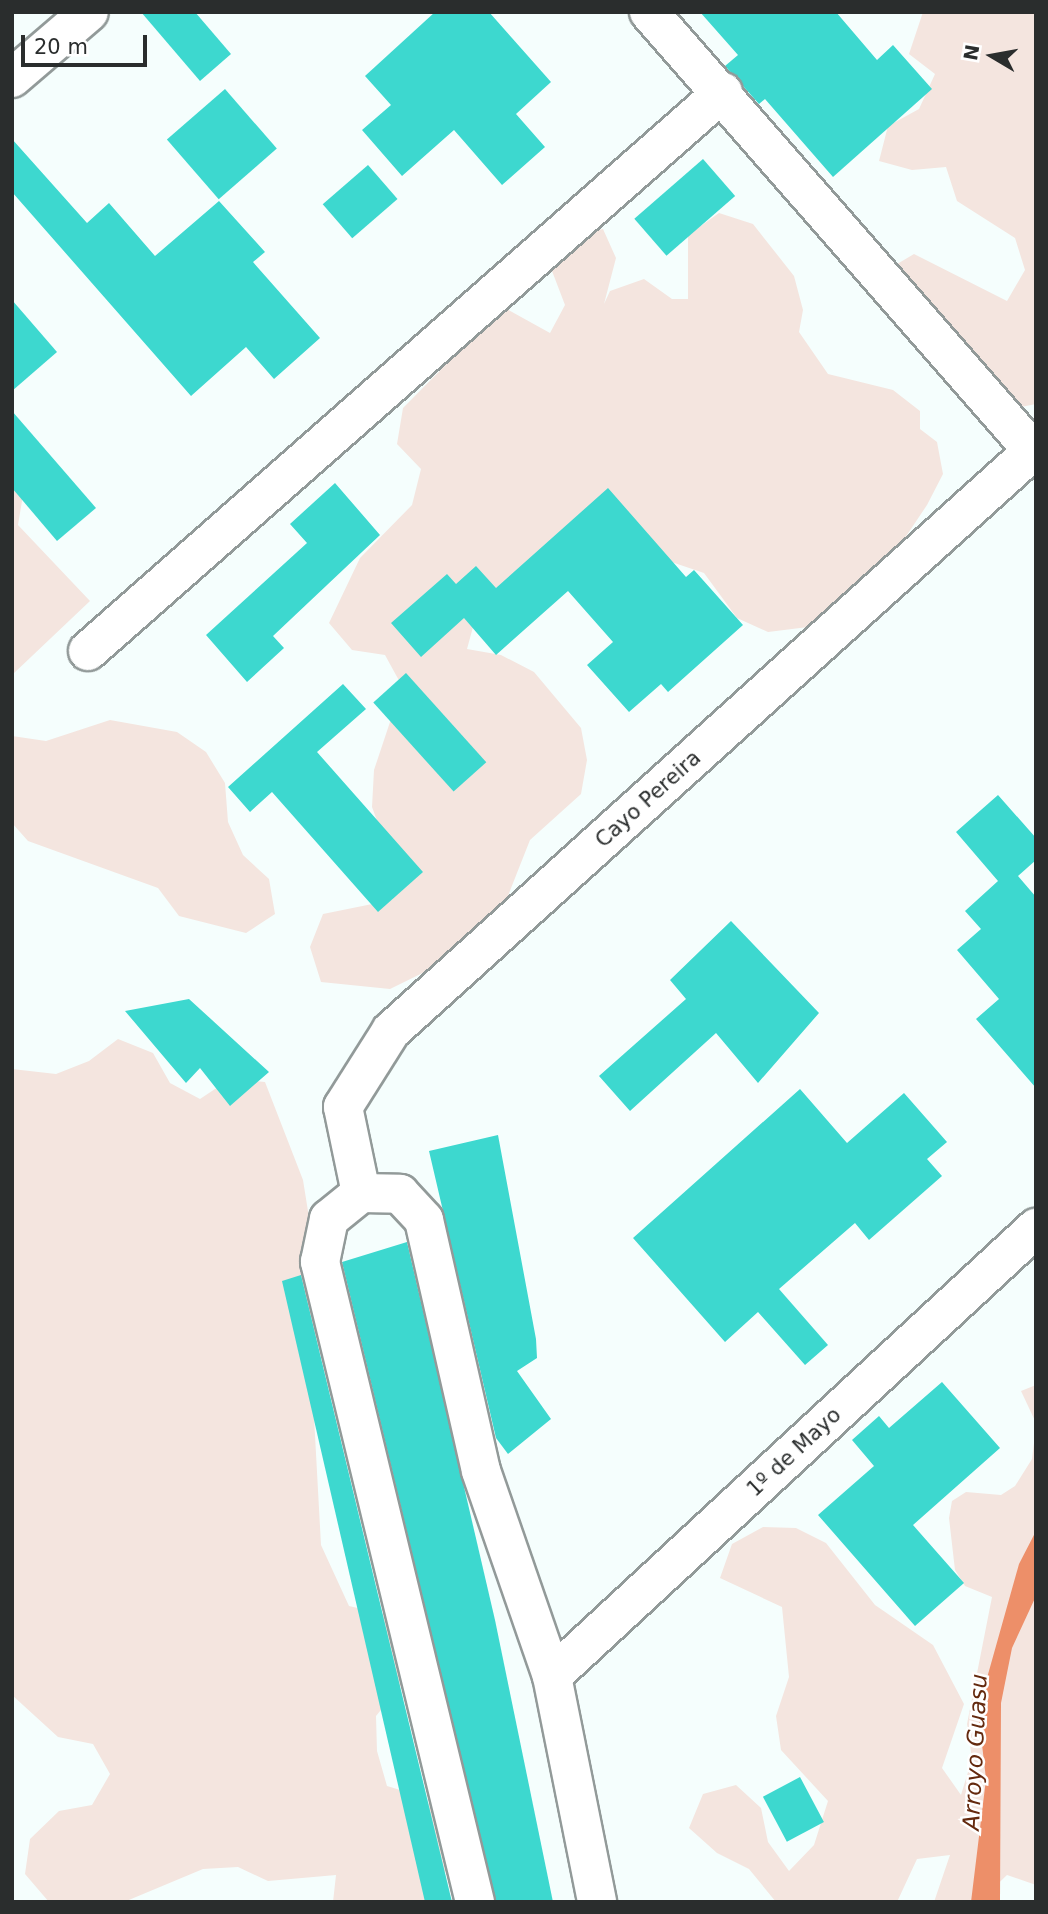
<!DOCTYPE html>
<html>
<head>
<meta charset="utf-8">
<style>
	body { margin:0 }
	#map { position:relative; width:1048px; height:1914px; overflow:hidden; background:#f5fefd; font-family:"DejaVu Sans",sans-serif }
	div>[style] { position:absolute }
	.green>* { inset:0; background:#f4e5df }
	.water>* { inset:0; background:#ed8f69 }
	.building>* { inset:0; background:#3dd8cf; transform-origin:0 0 }
	.roads { filter:drop-shadow(2px 0 #929a99) drop-shadow(-2px 0 #929a99) drop-shadow(0 2px #929a99) drop-shadow(0 -2px #929a99) }
	.street>* { height:38px; margin:-19px; padding:0 19px; transform-origin:19px; border-radius:19px; background:#fff }
	span { translate:-50% -50%; white-space:nowrap; text-align:center; line-height:1.15; -webkit-text-stroke:5px #fff; paint-order:stroke }
	.street-label { font-size:21px; color:#2a2d2d }
	.water-label { font-size:23px; color:#64290e; font-style:italic }
	.frame { position:absolute; inset:0; border:14px solid #2a2d2d; pointer-events:none }
	.north { position:absolute; left:957px; top:21px; width:70px; height:70px; -webkit-text-stroke:5px #fff; paint-order:stroke; rotate:280deg; font-size:19px; font-weight:700; line-height:28px; text-align:center; color:#2a2d2d }
	.north::after { content:''; display:block; margin:auto; width:24px; height:32px; background:#2a2d2d; clip-path:polygon(50% 0,100% 100%,50% 72%,0 100%) }
	.scale { position:absolute; left:21px; top:35px; width:126px; height:32px; box-sizing:border-box; border:4px solid #2a2d2d; border-top:0; padding-left:9px; font-size:21px; line-height:24px; white-space:nowrap; color:#2a2d2d; -webkit-text-stroke:5px #fff; paint-order:stroke }
</style>
</head>
<body>
<div id="map">
	<div class="green">
		<i style="clip-path:polygon(923px 12px,1036px 12px,1036px 404px,1016px 408px,882px 273px,914px 254px,1007px 301px,1025px 270px,1015px 238px,957px 201px,946px 167px,912px 170px,879px 161px,888px 126px,919px 109px,935px 74px,909px 54px)"></i>
		<i style="clip-path:polygon(719px 213px,753px 224px,794px 276px,803px 310px,799px 332px,828px 374px,893px 390px,920px 411px,920px 429px,937px 442px,943px 474px,927px 505px,870px 590px,808px 627px,768px 632px,737px 618px,704px 573px,636px 550px,476px 616px,467px 649px,501px 655px,534px 672px,581px 728px,587px 760px,581px 794px,530px 840px,504px 906px,451px 959px,390px 989px,321px 982px,310px 947px,323px 914px,392px 900px,408px 867px,384px 840px,372px 807px,374px 770px,402px 686px,385px 655px,352px 650px,329px 623px,360px 558px,412px 505px,421px 469px,397px 444px,403px 408px,503px 307px,550px 333px,565px 305px,552px 271px,569px 236px,603px 229px,616px 258px,604px 304px,610px 291px,644px 279px,672px 299px,688px 299px,688px 235px)"></i>
		<i style="clip-path:polygon(12px 474px,24px 489px,18px 525px,90px 601px,12px 675px)"></i>
		<i style="clip-path:polygon(110px 720px,177px 732px,206px 752px,225px 783px,228px 822px,243px 855px,269px 879px,275px 914px,246px 933px,179px 916px,158px 888px,28px 841px,12px 823px,12px 736px,46px 741px)"></i>
		<i style="clip-path:polygon(118px 1039px,153px 1053px,170px 1083px,200px 1099px,230px 1079px,265px 1082px,303px 1180px,327px 1330px,301px 1349px,312px 1380px,321px 1545px,349px 1606px,384px 1614px,409px 1636px,415px 1668px,376px 1716px,377px 1751px,387px 1786px,420px 1796px,445px 1819px,452px 1853px,440px 1888px,454px 1902px,333px 1902px,336px 1875px,268px 1881px,238px 1867px,203px 1869px,124px 1902px,49px 1902px,25px 1874px,30px 1839px,59px 1811px,92px 1805px,110px 1774px,93px 1744px,58px 1737px,12px 1695px,12px 1069px,56px 1074px,89px 1061px)"></i>
		<i style="clip-path:polygon(1036px 1385px,1036px 1423px,1021px 1391px)"></i>
		<i style="clip-path:polygon(1036px 1427px,1036px 1885px,1007px 1875px,979px 1902px,934px 1902px,950px 1855px,917px 1859px,897px 1902px,776px 1902px,749px 1869px,717px 1853px,689px 1828px,703px 1794px,736px 1785px,761px 1808px,768px 1842px,789px 1871px,814px 1845px,828px 1801px,781px 1750px,776px 1716px,789px 1677px,782px 1607px,720px 1578px,732px 1544px,763px 1527px,796px 1528px,826px 1543px,875px 1605px,933px 1645px,964px 1704px,942px 1768px,961px 1795px,972px 1759px,967px 1724px,992px 1597px,965px 1586px,955px 1570px,949px 1518px,952px 1501px,966px 1492px,1001px 1495px,1015px 1486px,1032px 1459px)"></i>
	</div>
	<div class="water">
		<i style="clip-path:polygon(1036px 1531px,1036px 1596px,1012px 1648px,1001px 1703px,1000px 1902px,971px 1902px,986px 1779px,978px 1710px,1019px 1564px)"></i>
	</div>
	<div class="building">
		<i style="clip-path:polygon(141px 12px,195px 12px,231px 54px,200px 81px)"></i>
		<i style="clip-path:polygon(435px 12px,489px 12px,551px 82px,516px 114px,545px 147px,502px 185px,454px 130px,402px 176px,362px 130px,391px 105px,365px 76px)"></i>
		<i style="clip-path:polygon(700px 12px,836px 12px,877px 60px,893px 45px,932px 89px,833px 177px,765px 99px,759px 104px,725px 66px,738px 55px)"></i>
		<i style="left:225px;top:89px;width:79px;height:77px;rotate:49deg"></i>
		<i style="clip-path:polygon(12px 139px,87px 223px,109px 203px,155px 256px,219px 201px,265px 252px,253px 262px,320px 338px,274px 379px,246px 347px,191px 396px,12px 192px)"></i>
		<i style="left:703px;top:159px;width:49px;height:91px;rotate:49deg"></i>
		<i style="left:368px;top:165px;width:45px;height:60px;rotate:49deg"></i>
		<i style="clip-path:polygon(12px 300px,57px 352px,12px 391px)"></i>
		<i style="clip-path:polygon(12px 411px,96px 508px,57px 541px,12px 488px)"></i>
		<i style="clip-path:polygon(335px 483px,380px 535px,273px 636px,284px 648px,247px 682px,206px 635px,307px 543px,290px 524px)"></i>
		<i style="clip-path:polygon(608px 488px,686px 577px,694px 570px,743px 625px,668px 692px,661px 684px,629px 712px,587px 665px,613px 642px,568px 591px,496px 655px,464px 618px,421px 657px,391px 623px,447px 574px,456px 584px,476px 566px,496px 588px)"></i>
		<i style="left:406px;top:673px;width:120px;height:44px;rotate:48deg"></i>
		<i style="clip-path:polygon(343px 684px,366px 709px,317px 752px,423px 872px,378px 912px,272px 792px,250px 812px,228px 787px)"></i>
		<i style="clip-path:polygon(998px 795px,1036px 838px,1036px 860px,1018px 876px,1036px 897px,1036px 1088px,976px 1019px,999px 999px,957px 950px,981px 929px,965px 911px,998px 881px,956px 832px)"></i>
		<i style="clip-path:polygon(731px 921px,819px 1013px,758px 1083px,716px 1033px,630px 1111px,599px 1076px,686px 999px,670px 980px)"></i>
		<i style="clip-path:polygon(189px 999px,269px 1072px,230px 1106px,200px 1068px,186px 1083px,125px 1011px)"></i>
		<i style="clip-path:polygon(800px 1089px,847px 1143px,904px 1093px,947px 1142px,927px 1159px,942px 1176px,869px 1240px,855px 1223px,779px 1289px,828px 1345px,805px 1365px,758px 1312px,725px 1342px,633px 1238px)"></i>
		<i style="clip-path:polygon(498px 1135px,536px 1339px,537px 1358px,517px 1371px,551px 1419px,508px 1454px,496px 1438px,429px 1151px)"></i>
		<i style="clip-path:polygon(407px 1242px,495px 1620px,553px 1902px,496px 1902px,342px 1262px)"></i>
		<i style="clip-path:polygon(301px 1275px,452px 1902px,425px 1902px,282px 1281px)"></i>
		<i style="clip-path:polygon(942px 1382px,1000px 1448px,913px 1525px,964px 1583px,915px 1626px,818px 1515px,874px 1466px,852px 1440px,879px 1416px,889px 1428px)"></i>
		<i style="left:800px;top:1777px;width:51px;height:42px;rotate:62deg"></i>
	</div>
	<div class="roads">
		<div class="street">
			<i style="left:649px;top:12px;width:587px;rotate:48.8deg"></i>
			<i style="left:12px;top:78px;width:101px;rotate:-40.6deg"></i>
			<i style="left:88px;top:651px;width:846px;rotate:-41.36deg"></i>
			<i style="left:361px;top:1193px;width:88px;rotate:-101.8deg"></i>
			<i style="left:343px;top:1107px;width:90px;rotate:-57.7deg"></i>
			<i style="left:391px;top:1031px;width:869px;rotate:-42.11deg"></i>
			<i style="left:552px;top:1676px;width:660px;rotate:-42.79deg"></i>
			<i style="left:475px;top:1902px;width:659px;rotate:-103.61deg"></i>
			<i style="left:320px;top:1262px;width:44px;rotate:-78.2deg"></i>
			<i style="left:329px;top:1219px;width:41px;rotate:-39.1deg"></i>
			<i style="left:361px;top:1193px;width:39px;rotate:1deg"></i>
			<i style="left:400px;top:1194px;width:35px;rotate:47deg"></i>
			<i style="left:424px;top:1220px;width:257px;rotate:77.2deg"></i>
			<i style="left:481px;top:1471px;width:217px;rotate:70.9deg"></i>
			<i style="left:552px;top:1676px;width:230px;rotate:78.7deg"></i>
		</div>
	</div>
	<div class="street-label">
		<span style="left:648px;top:799px;rotate:-42deg">Cayo Pereira</span>
		<span style="left:794px;top:1452px;rotate:-43deg">1º de Mayo</span>
	</div>
	<div class="water-label">
		<span style="left:975px;top:1752px;rotate:-87deg">Arroyo Guasu</span>
	</div>
	<div class="frame"></div>
	<div class="north">N</div>
	<div class="scale">20 m</div>
</div>
</body>
</html>
